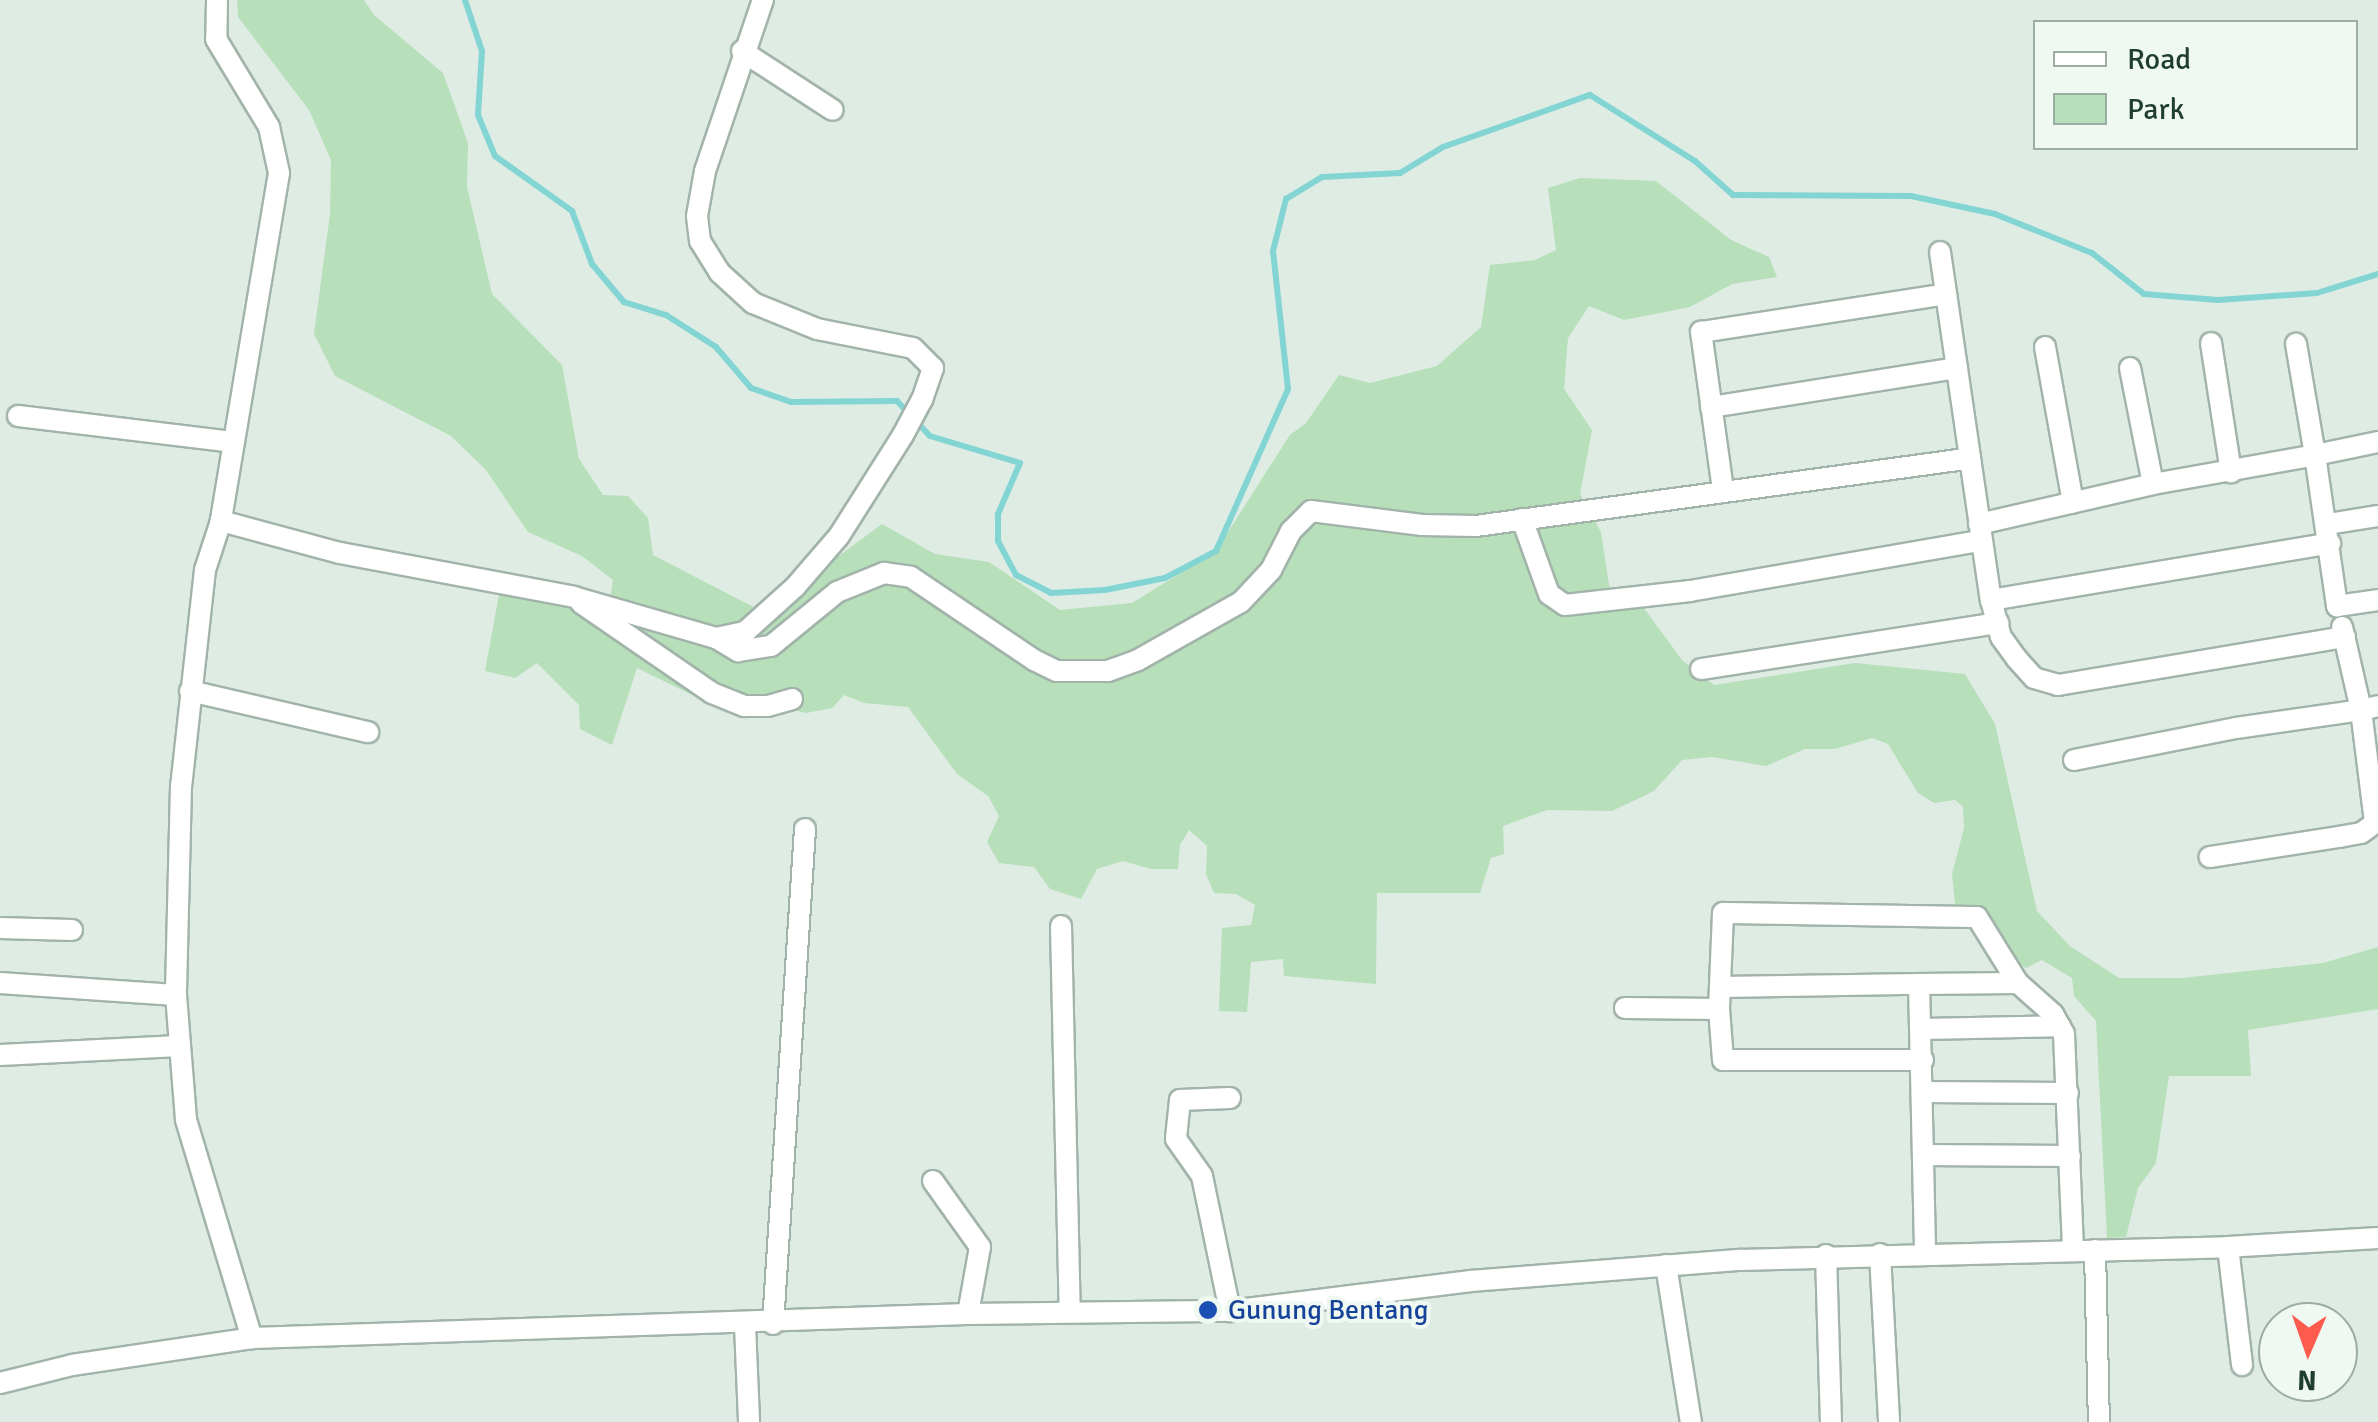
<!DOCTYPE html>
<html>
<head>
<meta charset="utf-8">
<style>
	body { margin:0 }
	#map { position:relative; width:2378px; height:1422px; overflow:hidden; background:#dfece4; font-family:Signika,sans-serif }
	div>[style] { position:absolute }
	.green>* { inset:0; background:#b6dfba }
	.stream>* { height:6px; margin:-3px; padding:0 3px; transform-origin:3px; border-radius:3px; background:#83d5d4 }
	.roads { filter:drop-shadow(2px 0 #a2b4aa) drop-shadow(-2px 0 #a2b4aa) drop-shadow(0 2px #a2b4aa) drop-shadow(0 -2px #a2b4aa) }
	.minor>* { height:20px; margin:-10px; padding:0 10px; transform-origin:10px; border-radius:10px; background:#fff }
	.dots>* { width:28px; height:28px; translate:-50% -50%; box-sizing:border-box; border:5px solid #f0f8f2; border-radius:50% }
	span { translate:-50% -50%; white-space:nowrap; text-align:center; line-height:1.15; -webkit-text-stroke:8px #f0f8f2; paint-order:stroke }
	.transit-label { font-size:28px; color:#164399 }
	.left { translate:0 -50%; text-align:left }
	.legend { position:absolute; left:2033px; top:20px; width:325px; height:130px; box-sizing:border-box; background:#f0f8f2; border:2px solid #9cada4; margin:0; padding:12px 18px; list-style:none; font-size:30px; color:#1f3d30 }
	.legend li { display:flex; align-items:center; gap:20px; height:50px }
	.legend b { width:50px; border:2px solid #9cada4 }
	.north { position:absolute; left:2258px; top:1302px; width:100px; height:100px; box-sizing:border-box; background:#f0f8f2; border:2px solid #9cada4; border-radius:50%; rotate:182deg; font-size:28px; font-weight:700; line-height:40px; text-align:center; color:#1f3d30 }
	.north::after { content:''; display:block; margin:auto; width:35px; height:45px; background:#fc5b4d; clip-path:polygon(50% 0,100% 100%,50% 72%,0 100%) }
</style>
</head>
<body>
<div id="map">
	<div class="green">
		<i style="clip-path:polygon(237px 0,364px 0,374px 15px,443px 73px,468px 143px,467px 187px,492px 294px,562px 365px,579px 459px,603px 495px,628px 496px,648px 518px,653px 555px,763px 612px,882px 524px,935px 554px,989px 562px,1060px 610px,1132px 603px,1215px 552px,1290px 435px,1306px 423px,1339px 375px,1370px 383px,1437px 366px,1481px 327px,1490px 265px,1535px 260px,1556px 250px,1548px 188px,1580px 178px,1656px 181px,1731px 240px,1769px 257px,1777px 277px,1732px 284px,1690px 307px,1624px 320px,1589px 306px,1568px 338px,1564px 389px,1592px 430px,1580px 494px,1601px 532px,1611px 598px,1638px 600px,1682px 660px,1714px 685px,1855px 663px,1965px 674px,1995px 724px,2037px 911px,2070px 946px,2119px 978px,2182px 978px,2323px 963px,2378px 947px,2378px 1009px,2248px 1030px,2251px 1076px,2169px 1076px,2156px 1163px,2138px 1188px,2126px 1237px,2107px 1238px,2096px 1021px,2074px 996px,2072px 978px,2042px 960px,2026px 968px,2007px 954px,1999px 931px,1966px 922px,1955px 904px,1952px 874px,1964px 828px,1963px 807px,1955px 800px,1934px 803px,1918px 793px,1888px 744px,1872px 738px,1835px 749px,1805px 749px,1766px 766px,1712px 757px,1682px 760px,1654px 791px,1612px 811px,1547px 810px,1503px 826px,1504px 854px,1491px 858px,1480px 893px,1377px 893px,1376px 984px,1284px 976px,1283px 959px,1251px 962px,1247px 1012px,1219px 1011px,1222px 928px,1251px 925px,1255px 905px,1236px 894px,1214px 893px,1206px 874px,1207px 846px,1189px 830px,1180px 845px,1178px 869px,1151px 869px,1123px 861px,1097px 869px,1081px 899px,1050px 889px,1034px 867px,999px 863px,987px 842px,999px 816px,988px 796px,957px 774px,908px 707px,864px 703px,844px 695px,832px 708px,806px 713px,768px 704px,723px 710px,637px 668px,612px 745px,580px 729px,579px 705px,537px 663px,515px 678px,485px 671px,503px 573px,610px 599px,613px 580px,582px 556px,528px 532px,486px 470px,451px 436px,335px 376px,314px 334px,330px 214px,331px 160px,309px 110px,238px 17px)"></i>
	</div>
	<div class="stream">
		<i style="left:465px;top:0;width:54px;rotate:71.6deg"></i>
		<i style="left:482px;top:51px;width:64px;rotate:93.6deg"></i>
		<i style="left:478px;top:115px;width:44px;rotate:67.5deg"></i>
		<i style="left:495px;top:156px;width:95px;rotate:35.5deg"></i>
		<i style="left:572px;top:211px;width:57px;rotate:69.3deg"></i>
		<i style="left:592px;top:264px;width:50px;rotate:49.9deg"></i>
		<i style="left:624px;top:302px;width:44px;rotate:17.2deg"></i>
		<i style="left:666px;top:315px;width:59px;rotate:32.6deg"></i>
		<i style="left:716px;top:347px;width:54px;rotate:49.5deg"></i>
		<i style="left:751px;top:388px;width:42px;rotate:19.3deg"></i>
		<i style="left:791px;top:402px;width:106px;rotate:-0.5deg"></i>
		<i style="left:897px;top:401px;width:48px;rotate:46.7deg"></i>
		<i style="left:930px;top:436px;width:94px;rotate:16.7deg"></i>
		<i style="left:1020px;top:463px;width:56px;rotate:113.3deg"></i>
		<i style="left:998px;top:514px;width:27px;rotate:90deg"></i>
		<i style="left:998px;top:541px;width:38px;rotate:62deg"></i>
		<i style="left:1016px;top:575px;width:39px;rotate:27deg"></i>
		<i style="left:1051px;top:593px;width:54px;rotate:-3.2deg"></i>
		<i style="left:1105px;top:590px;width:61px;rotate:-11.3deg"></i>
		<i style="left:1165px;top:578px;width:58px;rotate:-27.9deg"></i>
		<i style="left:1216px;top:551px;width:177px;rotate:-66deg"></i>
		<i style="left:1288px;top:389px;width:139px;rotate:-96.2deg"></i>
		<i style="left:1273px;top:251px;width:54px;rotate:-76deg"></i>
		<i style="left:1286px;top:199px;width:42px;rotate:-31.4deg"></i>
		<i style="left:1322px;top:177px;width:78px;rotate:-2.9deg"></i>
		<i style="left:1400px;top:173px;width:50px;rotate:-31.2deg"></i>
		<i style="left:1443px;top:147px;width:156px;rotate:-19.5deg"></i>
		<i style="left:1590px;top:95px;width:124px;rotate:32.2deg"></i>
		<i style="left:1695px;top:161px;width:51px;rotate:41.8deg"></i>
		<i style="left:1733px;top:195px;width:178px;rotate:0.3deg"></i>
		<i style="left:1911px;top:196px;width:86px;rotate:12.1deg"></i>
		<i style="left:1995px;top:214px;width:105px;rotate:21.9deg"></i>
		<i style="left:2092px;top:253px;width:66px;rotate:38.3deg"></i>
		<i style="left:2144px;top:294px;width:74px;rotate:4.6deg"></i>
		<i style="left:2218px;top:300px;width:99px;rotate:-4deg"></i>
		<i style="left:2317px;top:293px;width:64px;rotate:-17.3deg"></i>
	</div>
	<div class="roads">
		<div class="minor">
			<i style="left:217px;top:0;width:39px;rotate:91deg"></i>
			<i style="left:216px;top:39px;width:103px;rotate:58.9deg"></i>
			<i style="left:269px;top:127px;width:47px;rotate:77.7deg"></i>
			<i style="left:279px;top:173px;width:353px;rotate:99.5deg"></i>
			<i style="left:221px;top:521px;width:52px;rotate:108.1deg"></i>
			<i style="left:205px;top:570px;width:217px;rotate:96.3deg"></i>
			<i style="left:181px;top:786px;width:209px;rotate:91.4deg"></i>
			<i style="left:176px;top:995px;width:125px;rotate:85.4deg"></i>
			<i style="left:186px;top:1120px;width:228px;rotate:73.2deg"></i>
			<i style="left:742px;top:51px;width:108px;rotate:33deg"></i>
			<i style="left:1940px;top:252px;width:352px;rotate:81.7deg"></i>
			<i style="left:1991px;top:600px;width:344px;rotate:-9.5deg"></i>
			<i style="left:2211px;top:343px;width:131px;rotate:81.2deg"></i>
			<i style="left:2045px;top:347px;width:158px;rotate:79.8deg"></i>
			<i style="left:2130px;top:368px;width:118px;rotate:78.8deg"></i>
			<i style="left:1711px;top:407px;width:249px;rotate:-9deg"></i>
			<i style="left:18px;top:416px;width:216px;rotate:6.9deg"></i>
			<i style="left:2378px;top:442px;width:64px;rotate:168.3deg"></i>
			<i style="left:2315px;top:455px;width:153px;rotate:81.7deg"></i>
			<i style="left:2337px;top:606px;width:41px;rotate:-8.3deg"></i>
			<i style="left:1723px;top:490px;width:160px;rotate:-97.9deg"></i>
			<i style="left:1701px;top:332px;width:248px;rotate:-8.8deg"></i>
			<i style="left:1522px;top:519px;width:80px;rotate:70.2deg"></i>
			<i style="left:1549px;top:594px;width:19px;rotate:35deg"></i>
			<i style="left:1565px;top:605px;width:126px;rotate:-6.4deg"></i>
			<i style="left:1690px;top:591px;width:294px;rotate:-9.8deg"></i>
			<i style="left:221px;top:521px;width:123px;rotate:15.1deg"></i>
			<i style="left:340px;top:553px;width:238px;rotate:10.6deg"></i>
			<i style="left:574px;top:597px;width:148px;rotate:16.1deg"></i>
			<i style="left:716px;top:638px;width:30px;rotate:-12deg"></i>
			<i style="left:745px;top:632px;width:67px;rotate:-42deg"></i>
			<i style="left:795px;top:587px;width:67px;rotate:-49.2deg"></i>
			<i style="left:839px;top:536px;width:120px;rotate:-57.6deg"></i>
			<i style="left:903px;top:435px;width:40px;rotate:-62deg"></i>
			<i style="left:922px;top:400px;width:34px;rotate:-71deg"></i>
			<i style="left:933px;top:368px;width:28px;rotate:-135deg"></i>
			<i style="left:913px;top:348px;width:98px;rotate:-168.8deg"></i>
			<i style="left:817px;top:329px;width:69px;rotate:-157.9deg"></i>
			<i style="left:753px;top:303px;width:45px;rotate:-137.7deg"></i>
			<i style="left:720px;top:273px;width:38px;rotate:-122deg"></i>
			<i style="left:700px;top:241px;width:25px;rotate:-97deg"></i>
			<i style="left:697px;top:216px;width:46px;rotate:-79.9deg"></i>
			<i style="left:705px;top:171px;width:181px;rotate:-71.3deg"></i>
			<i style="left:1979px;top:524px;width:179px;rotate:-12.9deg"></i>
			<i style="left:2153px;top:484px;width:165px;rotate:-10.1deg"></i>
			<i style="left:2315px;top:455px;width:113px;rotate:-99.7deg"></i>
			<i style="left:2328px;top:524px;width:51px;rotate:-9.1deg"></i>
			<i style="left:1991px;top:600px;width:38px;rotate:75deg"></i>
			<i style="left:2001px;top:637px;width:26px;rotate:54deg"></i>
			<i style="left:2016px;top:658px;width:27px;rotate:48deg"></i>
			<i style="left:2034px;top:678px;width:25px;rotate:16deg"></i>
			<i style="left:2058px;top:685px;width:291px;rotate:-9.5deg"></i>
			<i style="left:581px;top:603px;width:159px;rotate:34.5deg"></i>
			<i style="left:712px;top:693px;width:35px;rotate:22deg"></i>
			<i style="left:745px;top:706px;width:23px"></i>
			<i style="left:768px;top:706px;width:25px;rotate:-16deg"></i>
			<i style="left:2342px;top:627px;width:85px;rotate:77.1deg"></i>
			<i style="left:2361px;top:710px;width:17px;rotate:-13deg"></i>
			<i style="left:716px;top:638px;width:26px;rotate:31deg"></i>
			<i style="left:738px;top:651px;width:33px;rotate:-9deg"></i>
			<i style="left:771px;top:646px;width:85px;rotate:-39.3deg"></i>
			<i style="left:837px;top:592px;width:51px;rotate:-22deg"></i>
			<i style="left:884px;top:573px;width:27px;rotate:8deg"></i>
			<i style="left:911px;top:577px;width:148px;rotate:34deg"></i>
			<i style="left:1034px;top:660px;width:25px;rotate:26deg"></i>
			<i style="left:1057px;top:671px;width:51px"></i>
			<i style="left:1108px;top:671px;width:32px;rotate:-20deg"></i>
			<i style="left:1138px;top:660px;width:118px;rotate:-29.4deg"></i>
			<i style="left:1241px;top:602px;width:44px;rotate:-46.8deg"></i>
			<i style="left:1271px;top:570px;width:44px;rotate:-62.9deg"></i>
			<i style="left:1291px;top:531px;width:28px;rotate:-45deg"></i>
			<i style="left:1311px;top:511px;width:112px;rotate:7.2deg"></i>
			<i style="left:1422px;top:525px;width:54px;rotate:1.1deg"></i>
			<i style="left:1476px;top:526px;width:499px;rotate:-7.8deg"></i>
			<i style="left:1701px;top:669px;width:301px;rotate:-8.8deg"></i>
			<i style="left:190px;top:691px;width:183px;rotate:13deg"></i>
			<i style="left:2074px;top:760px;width:165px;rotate:-11.2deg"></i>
			<i style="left:2236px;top:728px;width:126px;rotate:-8.2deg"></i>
			<i style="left:2361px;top:710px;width:114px;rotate:82.9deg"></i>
			<i style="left:2375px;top:823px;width:17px;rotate:144deg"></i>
			<i style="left:2361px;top:833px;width:22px;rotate:170deg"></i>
			<i style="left:2339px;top:837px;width:131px;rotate:171.2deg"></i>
			<i style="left:1061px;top:926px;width:385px;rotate:88.7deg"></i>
			<i style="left:0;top:928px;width:72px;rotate:1.6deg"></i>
			<i style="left:0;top:983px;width:176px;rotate:3.9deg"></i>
			<i style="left:1919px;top:984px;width:99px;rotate:-0.6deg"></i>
			<i style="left:1720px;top:987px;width:199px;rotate:-0.9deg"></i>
			<i style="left:1919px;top:984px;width:268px;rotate:88.7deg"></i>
			<i style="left:1625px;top:1008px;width:94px;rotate:0.6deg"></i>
			<i style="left:1921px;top:1029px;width:139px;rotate:-1.2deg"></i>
			<i style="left:0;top:1055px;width:179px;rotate:-2.9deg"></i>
			<i style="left:1923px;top:1060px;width:200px;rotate:180deg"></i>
			<i style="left:1723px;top:1060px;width:51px;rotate:-94.5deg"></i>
			<i style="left:1719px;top:1009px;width:96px;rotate:-87.6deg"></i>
			<i style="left:1723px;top:913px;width:254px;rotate:0.9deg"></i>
			<i style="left:1977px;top:917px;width:78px;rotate:58.2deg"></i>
			<i style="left:2018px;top:983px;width:47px;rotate:41.5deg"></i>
			<i style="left:2053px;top:1014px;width:23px;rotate:61deg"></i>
			<i style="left:2064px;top:1034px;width:217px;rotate:87.6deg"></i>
			<i style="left:1923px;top:1092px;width:145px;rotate:0.4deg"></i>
			<i style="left:1230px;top:1098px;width:50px;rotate:177.7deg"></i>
			<i style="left:1180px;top:1100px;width:39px;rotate:96deg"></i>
			<i style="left:1176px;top:1139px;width:45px;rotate:54.9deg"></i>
			<i style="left:1202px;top:1176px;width:138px;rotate:78.3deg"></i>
			<i style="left:1923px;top:1155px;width:147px;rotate:0.4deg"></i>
			<i style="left:933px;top:1181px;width:81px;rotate:54.5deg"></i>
			<i style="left:980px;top:1247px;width:68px;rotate:100.2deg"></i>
			<i style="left:2228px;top:1247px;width:119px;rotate:83.2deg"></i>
			<i style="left:2095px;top:1250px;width:172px;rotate:88.7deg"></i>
			<i style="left:1880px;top:1254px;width:168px;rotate:86.9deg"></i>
			<i style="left:1826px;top:1255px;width:167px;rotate:88.3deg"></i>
			<i style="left:1666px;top:1265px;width:159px;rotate:81deg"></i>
			<i style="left:773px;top:1324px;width:496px;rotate:-86.3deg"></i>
			<i style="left:745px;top:1325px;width:97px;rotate:87.6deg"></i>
			<i style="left:0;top:1383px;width:74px;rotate:-14deg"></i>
			<i style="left:72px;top:1365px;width:182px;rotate:-8.5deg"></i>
			<i style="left:252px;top:1338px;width:716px;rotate:-1.92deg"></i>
			<i style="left:968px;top:1314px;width:262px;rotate:-0.7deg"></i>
			<i style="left:1230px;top:1311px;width:243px;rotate:-7.1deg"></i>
			<i style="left:1471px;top:1281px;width:270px;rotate:-4.5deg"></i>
			<i style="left:1740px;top:1260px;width:488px;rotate:-1.5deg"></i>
			<i style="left:2228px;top:1247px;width:150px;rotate:-3.4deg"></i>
		</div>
	</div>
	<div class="dots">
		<i style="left:1208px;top:1310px;background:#1a4fb4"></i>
	</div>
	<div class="transit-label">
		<span class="left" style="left:1228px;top:1310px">Gunung Bentang</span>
	</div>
	<ul class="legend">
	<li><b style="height:12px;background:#fff"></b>Road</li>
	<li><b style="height:28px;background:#b6dfba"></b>Park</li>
	</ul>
	<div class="north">N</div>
</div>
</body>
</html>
